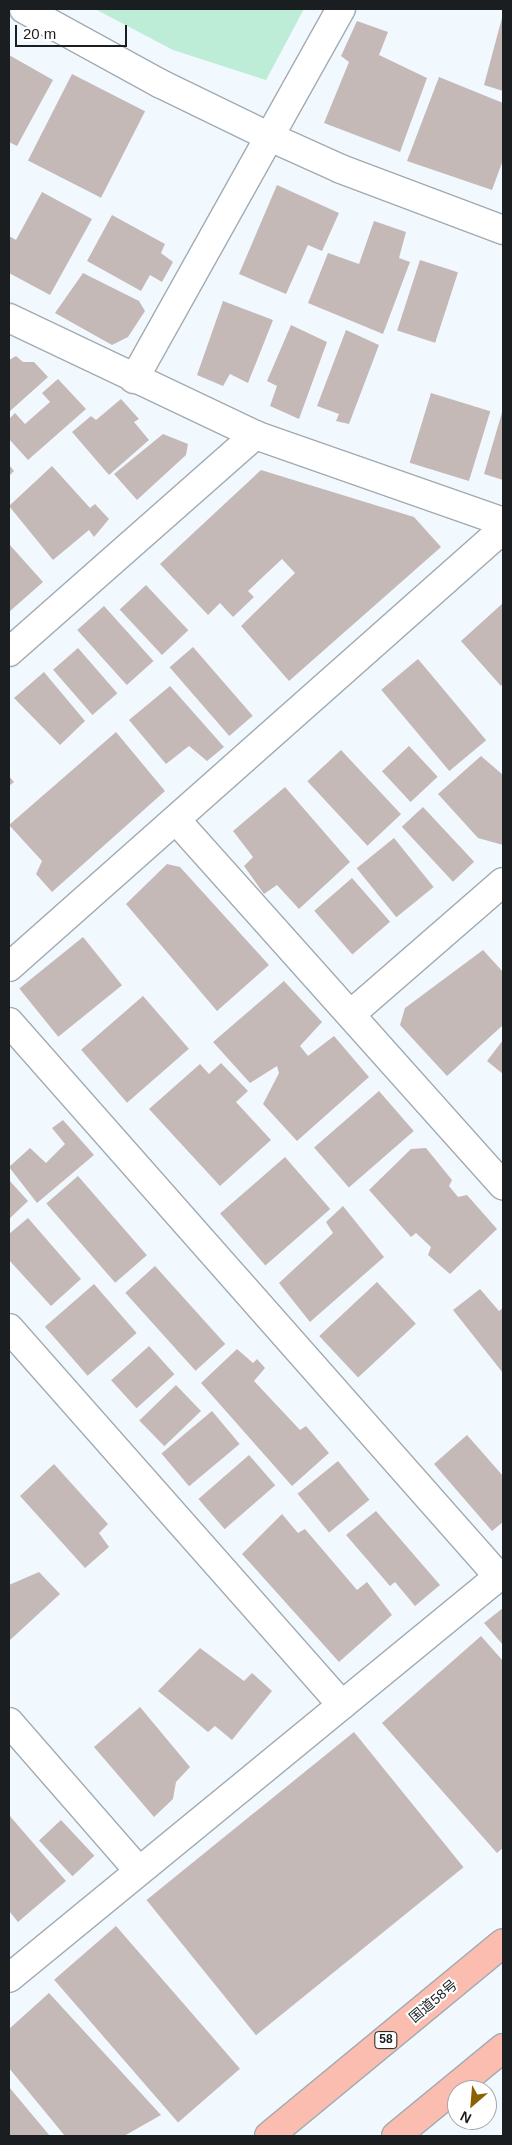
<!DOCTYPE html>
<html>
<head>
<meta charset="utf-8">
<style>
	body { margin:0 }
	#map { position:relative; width:512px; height:2145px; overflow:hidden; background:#f1f8fe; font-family:Arial,"Noto Sans JP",sans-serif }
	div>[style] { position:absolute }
	.green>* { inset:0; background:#bdedd6 }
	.building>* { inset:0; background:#c5b9b8; transform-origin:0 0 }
	.roads { filter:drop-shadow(1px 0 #a3abb2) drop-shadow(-1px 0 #a3abb2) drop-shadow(0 1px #a3abb2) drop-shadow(0 -1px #a3abb2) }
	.street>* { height:28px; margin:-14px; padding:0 14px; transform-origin:14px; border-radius:14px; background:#fff }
	.highway>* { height:28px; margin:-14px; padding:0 14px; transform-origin:14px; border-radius:14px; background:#fbbdaf }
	span { translate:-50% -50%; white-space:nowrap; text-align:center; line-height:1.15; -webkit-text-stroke:4px #fff; paint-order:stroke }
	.shield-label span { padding:1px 4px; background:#fff; border:1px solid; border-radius:4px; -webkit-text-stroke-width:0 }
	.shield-label { font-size:12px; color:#1b1e21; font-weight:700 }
	.street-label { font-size:14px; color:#1b1e21 }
	.frame { position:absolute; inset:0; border:10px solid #1b1e21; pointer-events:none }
	.north { position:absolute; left:447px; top:2080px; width:50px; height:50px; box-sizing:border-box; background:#fff; border:1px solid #a4a5a6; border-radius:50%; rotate:207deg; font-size:14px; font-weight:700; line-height:20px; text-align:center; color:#1b1e21 }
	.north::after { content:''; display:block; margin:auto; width:18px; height:22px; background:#8b6103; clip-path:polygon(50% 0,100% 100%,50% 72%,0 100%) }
	.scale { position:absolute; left:15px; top:25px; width:112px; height:22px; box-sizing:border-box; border:2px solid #1b1e21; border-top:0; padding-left:6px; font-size:15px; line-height:18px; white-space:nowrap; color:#1b1e21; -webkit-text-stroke:4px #fff; paint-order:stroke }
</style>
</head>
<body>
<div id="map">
	<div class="green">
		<i style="clip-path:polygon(95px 9px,304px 9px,266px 80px,173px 50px)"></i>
	</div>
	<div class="building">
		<i style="clip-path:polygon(503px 14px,503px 91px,484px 85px)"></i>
		<i style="clip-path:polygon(357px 21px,388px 32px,379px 55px,427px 78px,400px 152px,324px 123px,349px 62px,341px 56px)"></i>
		<i style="clip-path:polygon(9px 55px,53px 80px,17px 146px,9px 142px)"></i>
		<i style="left:72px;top:74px;width:82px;height:97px;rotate:27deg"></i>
		<i style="clip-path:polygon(439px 77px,503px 103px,503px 160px,492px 190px,407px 161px)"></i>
		<i style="clip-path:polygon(277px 185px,339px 213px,322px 251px,308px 245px,286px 294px,239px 274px)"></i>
		<i style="clip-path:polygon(42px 192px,92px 219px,50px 295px,9px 273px,9px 236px,16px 240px)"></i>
		<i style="clip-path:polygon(112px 215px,165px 244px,161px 253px,173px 262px,162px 282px,150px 275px,141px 291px,87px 261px)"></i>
		<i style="clip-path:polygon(374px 221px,406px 232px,399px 258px,410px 262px,383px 334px,308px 303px,328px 253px,359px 264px)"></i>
		<i style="left:420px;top:260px;width:40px;height:74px;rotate:18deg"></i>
		<i style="clip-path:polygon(83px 273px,139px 301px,145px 311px,128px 337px,112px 345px,55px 313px)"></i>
		<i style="clip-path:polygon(223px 301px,273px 320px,248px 383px,230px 374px,223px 386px,197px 375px)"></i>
		<i style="clip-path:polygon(291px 325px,327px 342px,299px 419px,270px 406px,277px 386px,267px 381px)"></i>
		<i style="clip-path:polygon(346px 330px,379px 345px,349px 424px,336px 421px,339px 414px,317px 406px)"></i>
		<i style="clip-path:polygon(16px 356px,23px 362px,34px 362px,48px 377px,9px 412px,9px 360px)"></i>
		<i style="clip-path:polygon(58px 379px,86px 409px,28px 460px,9px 439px,9px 419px,15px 413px,25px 424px,50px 402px,42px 393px)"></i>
		<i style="left:431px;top:393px;width:62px;height:73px;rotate:17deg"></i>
		<i style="clip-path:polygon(121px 399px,139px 419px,134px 422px,149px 440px,109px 475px,72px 432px,91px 416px,96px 420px)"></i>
		<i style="clip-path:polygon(503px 409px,503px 480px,484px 474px)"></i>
		<i style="clip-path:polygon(163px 434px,188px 444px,186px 455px,137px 500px,114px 474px)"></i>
		<i style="clip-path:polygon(9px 465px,14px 471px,9px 476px)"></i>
		<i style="clip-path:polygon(52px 466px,90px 508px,95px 504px,109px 519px,94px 537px,89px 530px,53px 560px,9px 506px)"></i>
		<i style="clip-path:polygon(261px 470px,414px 517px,441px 547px,289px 681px,241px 626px,295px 573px,282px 559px,248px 591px,254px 597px,233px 617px,220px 603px,208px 615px,160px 564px)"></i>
		<i style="clip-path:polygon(9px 544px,43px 582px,9px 612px)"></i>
		<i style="left:146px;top:585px;width:62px;height:36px;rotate:47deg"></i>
		<i style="clip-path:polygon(503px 603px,503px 683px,501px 686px,461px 641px)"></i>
		<i style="left:104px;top:606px;width:74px;height:36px;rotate:48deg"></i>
		<i style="left:193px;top:647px;width:91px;height:31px;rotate:49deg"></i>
		<i style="left:78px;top:648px;width:60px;height:33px;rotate:49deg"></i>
		<i style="left:418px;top:659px;width:106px;height:48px;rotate:50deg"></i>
		<i style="clip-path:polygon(44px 672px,85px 721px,60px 745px,14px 698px)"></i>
		<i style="clip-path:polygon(170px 686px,224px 747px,207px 761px,189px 746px,166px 764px,129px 720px)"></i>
		<i style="clip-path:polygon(116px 732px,165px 791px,52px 892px,36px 874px,42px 861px,9px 825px)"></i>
		<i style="left:409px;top:746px;width:42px;height:37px;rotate:47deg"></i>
		<i style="left:341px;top:750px;width:88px;height:46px;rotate:47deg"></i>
		<i style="clip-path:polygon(481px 756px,503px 775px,503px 845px,478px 838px,438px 794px)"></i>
		<i style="clip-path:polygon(9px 776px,14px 782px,9px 786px)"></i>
		<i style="clip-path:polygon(285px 787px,350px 862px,299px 909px,277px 885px,264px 894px,244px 866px,253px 857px,233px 831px)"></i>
		<i style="left:423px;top:807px;width:75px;height:29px;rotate:47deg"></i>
		<i style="left:394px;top:838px;width:63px;height:48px;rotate:51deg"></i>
		<i style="clip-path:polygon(167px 864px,180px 867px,269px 965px,217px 1011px,126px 904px)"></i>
		<i style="left:352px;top:878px;width:58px;height:50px;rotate:49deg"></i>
		<i style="left:83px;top:937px;width:62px;height:82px;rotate:51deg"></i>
		<i style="clip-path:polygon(483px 950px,503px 972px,503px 1025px,447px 1076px,400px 1025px,405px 1008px)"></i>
		<i style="clip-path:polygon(284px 981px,322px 1022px,300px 1046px,308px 1056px,334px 1036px,369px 1077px,297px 1141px,263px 1104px,279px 1073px,277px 1066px,250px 1083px,213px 1042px)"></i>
		<i style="left:143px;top:996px;width:70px;height:82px;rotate:49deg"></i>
		<i style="clip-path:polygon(503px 1040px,503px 1074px,487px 1061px)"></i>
		<i style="clip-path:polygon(221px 1063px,248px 1091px,236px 1102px,271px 1140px,220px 1186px,149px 1109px,200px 1064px,209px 1074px)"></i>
		<i style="left:379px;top:1091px;width:53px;height:86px;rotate:49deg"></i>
		<i style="clip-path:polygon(63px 1120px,94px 1155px,37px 1203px,9px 1167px,30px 1148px,46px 1163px,65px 1144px,52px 1128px)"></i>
		<i style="clip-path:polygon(426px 1148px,452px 1180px,449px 1186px,458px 1197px,467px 1195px,497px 1229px,450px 1274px,428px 1255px,431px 1247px,416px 1233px,411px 1237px,369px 1190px,411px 1149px)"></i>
		<i style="left:285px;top:1157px;width:69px;height:86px;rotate:49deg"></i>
		<i style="left:78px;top:1176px;width:105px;height:42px;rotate:49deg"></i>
		<i style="clip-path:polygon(9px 1180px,28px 1201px,9px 1219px)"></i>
		<i style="clip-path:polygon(343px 1206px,384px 1257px,310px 1322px,279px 1283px,333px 1233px,326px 1222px)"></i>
		<i style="clip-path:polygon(28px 1218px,81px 1279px,51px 1306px,9px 1260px,9px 1234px)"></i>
		<i style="left:155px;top:1266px;width:105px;height:40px;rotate:48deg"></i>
		<i style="left:377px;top:1282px;width:57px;height:79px;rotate:47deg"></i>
		<i style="left:94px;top:1284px;width:65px;height:65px;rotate:49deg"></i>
		<i style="clip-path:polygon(480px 1289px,499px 1311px,503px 1308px,503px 1373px,453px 1310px)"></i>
		<i style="left:149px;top:1346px;width:38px;height:51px;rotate:48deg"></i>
		<i style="clip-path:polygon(237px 1349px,253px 1363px,257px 1359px,265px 1368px,254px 1381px,300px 1430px,306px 1426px,329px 1453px,292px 1486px,201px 1383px)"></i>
		<i style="left:176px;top:1385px;width:36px;height:51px;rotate:46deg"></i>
		<i style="left:212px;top:1411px;width:43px;height:66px;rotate:50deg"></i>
		<i style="clip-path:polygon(467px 1435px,503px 1476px,503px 1522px,492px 1531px,434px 1464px)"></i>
		<i style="left:249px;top:1455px;width:40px;height:67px;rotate:49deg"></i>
		<i style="left:338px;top:1461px;width:50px;height:52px;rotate:51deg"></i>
		<i style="clip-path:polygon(54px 1464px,108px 1524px,99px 1533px,109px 1547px,85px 1568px,20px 1496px)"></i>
		<i style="clip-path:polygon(376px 1511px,440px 1585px,415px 1606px,395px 1582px,390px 1586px,346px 1535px)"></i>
		<i style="clip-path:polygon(282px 1514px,298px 1533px,305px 1529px,357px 1590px,367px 1582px,392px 1615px,339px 1662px,242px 1554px)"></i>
		<i style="clip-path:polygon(39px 1572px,60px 1594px,9px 1641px,9px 1585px)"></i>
		<i style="clip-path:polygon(503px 1608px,503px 1645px,484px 1623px)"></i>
		<i style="clip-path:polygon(481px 1636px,503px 1661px,503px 1848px,497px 1853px,382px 1723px)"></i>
		<i style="clip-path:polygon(200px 1648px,244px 1681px,252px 1673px,272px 1691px,232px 1740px,215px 1726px,208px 1732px,158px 1691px)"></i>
		<i style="clip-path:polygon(140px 1707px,190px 1767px,176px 1782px,173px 1799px,154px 1817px,94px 1747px)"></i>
		<i style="left:354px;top:1732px;width:174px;height:267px;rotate:51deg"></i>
		<i style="clip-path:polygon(9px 1815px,66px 1881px,18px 1922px,9px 1911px)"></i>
		<i style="left:61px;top:1820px;width:49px;height:30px;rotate:47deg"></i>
		<i style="left:116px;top:1926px;width:189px;height:82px;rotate:49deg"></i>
		<i style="clip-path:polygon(49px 1993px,161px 2115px,124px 2136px,65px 2136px,9px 2068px,9px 2029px)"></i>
		<i style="clip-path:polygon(9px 2087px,50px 2136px,9px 2136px)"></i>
	</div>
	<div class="roads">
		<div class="street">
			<i style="left:24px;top:9px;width:154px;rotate:28.7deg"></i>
			<i style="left:159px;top:83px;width:123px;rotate:25.9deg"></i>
			<i style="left:270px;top:137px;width:78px;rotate:24.3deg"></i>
			<i style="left:341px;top:169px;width:173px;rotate:20.6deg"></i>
			<i style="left:9px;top:318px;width:272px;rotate:25.4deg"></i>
			<i style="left:255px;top:435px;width:263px;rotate:19.3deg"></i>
			<i style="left:134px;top:379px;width:424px;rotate:-60.8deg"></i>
			<i style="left:9px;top:652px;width:328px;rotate:-41.4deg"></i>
			<i style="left:177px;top:821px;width:489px;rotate:48.2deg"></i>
			<i style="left:9px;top:967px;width:660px;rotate:-41.56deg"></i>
			<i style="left:351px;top:1014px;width:201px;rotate:-41deg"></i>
			<i style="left:9px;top:1022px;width:740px;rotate:48.56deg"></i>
			<i style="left:9px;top:1328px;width:503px;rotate:48.55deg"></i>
			<i style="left:9px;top:1722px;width:196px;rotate:48.9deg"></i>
			<i style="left:9px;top:1978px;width:639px;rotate:-39.35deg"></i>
		</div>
		<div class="highway">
			<i style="left:269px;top:2136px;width:303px;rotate:-39.5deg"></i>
			<i style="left:396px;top:2136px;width:139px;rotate:-39.4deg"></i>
		</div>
	</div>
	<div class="shield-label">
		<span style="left:386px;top:2040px">58</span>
	</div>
	<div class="street-label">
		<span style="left:433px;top:2001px;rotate:-40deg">国道58号</span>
	</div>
	<div class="frame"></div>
	<div class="north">N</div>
	<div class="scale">20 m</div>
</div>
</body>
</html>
